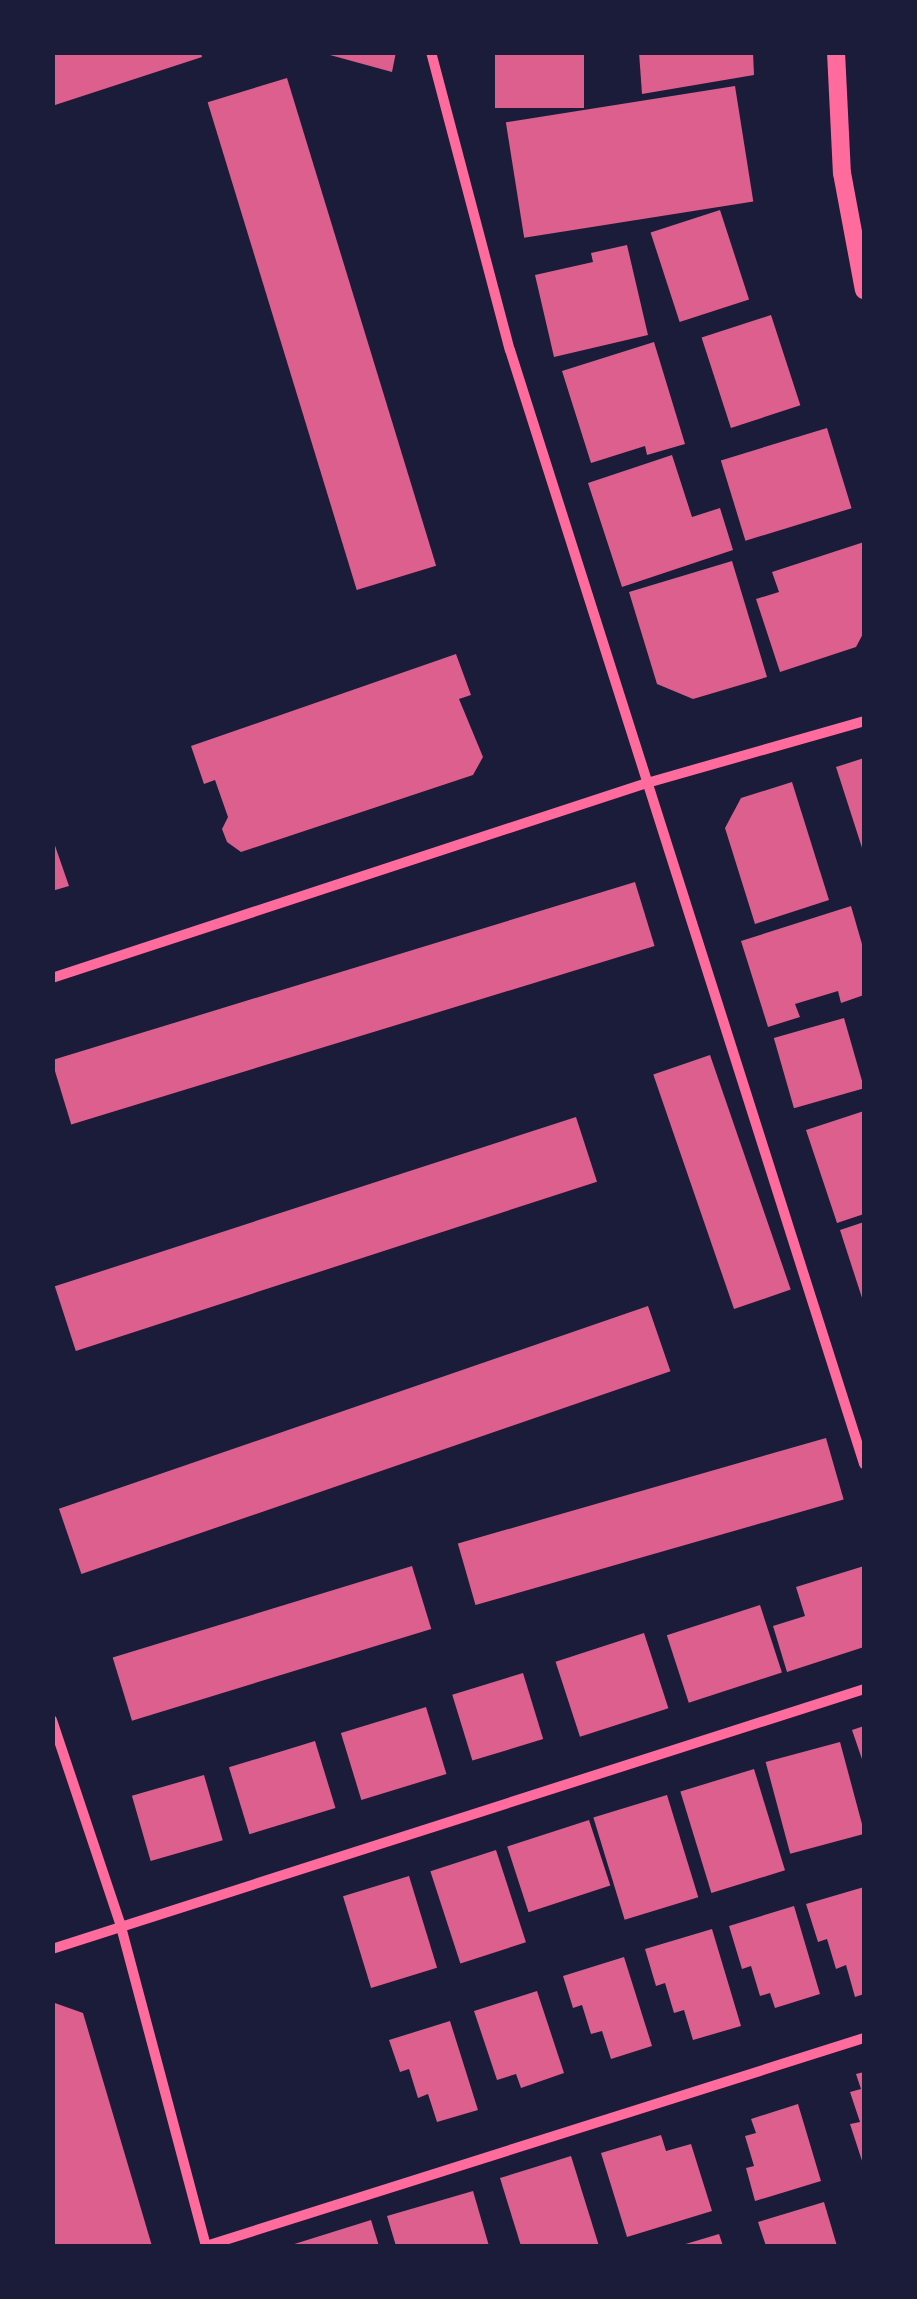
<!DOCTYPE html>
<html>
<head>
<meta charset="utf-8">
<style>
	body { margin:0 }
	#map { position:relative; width:917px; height:2299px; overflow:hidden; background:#1b1b3a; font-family:"Nunito Sans",sans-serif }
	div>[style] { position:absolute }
	.building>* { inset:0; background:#dd5f8e; transform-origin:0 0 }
	.minor>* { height:10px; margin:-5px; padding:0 5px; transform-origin:5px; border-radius:5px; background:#ff6b9d }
	.tertiary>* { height:18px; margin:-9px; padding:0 9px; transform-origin:9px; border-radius:9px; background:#ff6b9d }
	span { translate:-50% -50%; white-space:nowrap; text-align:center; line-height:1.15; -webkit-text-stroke:10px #1b1b3a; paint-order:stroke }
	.frame { position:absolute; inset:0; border:55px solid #1b1b3a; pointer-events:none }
</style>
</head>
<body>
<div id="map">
	<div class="building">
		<i style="clip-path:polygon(52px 52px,201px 52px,202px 57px,52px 106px)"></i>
		<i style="clip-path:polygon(319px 52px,396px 52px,392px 72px)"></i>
		<i style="left:495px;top:52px;width:89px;height:56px"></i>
		<i style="clip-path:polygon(639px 52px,753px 52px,754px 75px,642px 94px)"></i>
		<i style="left:287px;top:78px;width:510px;height:83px;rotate:73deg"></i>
		<i style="left:735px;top:86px;width:117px;height:232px;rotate:81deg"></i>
		<i style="left:720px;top:210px;width:94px;height:73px;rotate:72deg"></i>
		<i style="clip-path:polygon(627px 245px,648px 335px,554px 357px,535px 275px,593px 262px,591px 253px)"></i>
		<i style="left:771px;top:315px;width:95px;height:73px;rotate:72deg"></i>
		<i style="clip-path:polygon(654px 342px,685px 444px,647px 455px,645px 446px,591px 463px,562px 371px)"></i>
		<i style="left:827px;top:428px;width:84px;height:111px;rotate:73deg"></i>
		<i style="clip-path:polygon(672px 455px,692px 517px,720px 508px,733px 550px,622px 587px,588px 483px)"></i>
		<i style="clip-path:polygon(864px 542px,864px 632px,856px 647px,780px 672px,756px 599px,779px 592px,772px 572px)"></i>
		<i style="clip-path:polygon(732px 561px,767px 677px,693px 699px,657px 684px,629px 592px)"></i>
		<i style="clip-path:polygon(456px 654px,471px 695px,459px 699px,483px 757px,473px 775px,241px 852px,227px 842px,222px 829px,228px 817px,215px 780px,204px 784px,191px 746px)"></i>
		<i style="clip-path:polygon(864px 758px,864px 854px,836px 767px)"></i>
		<i style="clip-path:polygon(792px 782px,829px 900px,755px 924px,725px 828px,741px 798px)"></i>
		<i style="clip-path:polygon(52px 837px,69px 886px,52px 891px)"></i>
		<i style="left:635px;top:882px;width:67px;height:610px;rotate:73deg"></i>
		<i style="clip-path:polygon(851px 906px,864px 951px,864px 995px,841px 1003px,838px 991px,795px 1004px,800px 1017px,768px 1027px,741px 941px)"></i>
		<i style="left:844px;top:1018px;width:73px;height:73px;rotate:74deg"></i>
		<i style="left:710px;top:1055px;width:248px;height:60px;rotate:71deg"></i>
		<i style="clip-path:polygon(864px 1111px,864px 1214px,837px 1223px,806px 1130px)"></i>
		<i style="left:576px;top:1117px;width:68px;height:548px;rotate:72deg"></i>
		<i style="clip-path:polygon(864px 1222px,864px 1304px,840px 1230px)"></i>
		<i style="left:648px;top:1306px;width:69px;height:623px;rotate:71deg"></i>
		<i style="left:826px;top:1438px;width:64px;height:383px;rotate:74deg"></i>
		<i style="left:412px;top:1566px;width:66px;height:313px;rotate:73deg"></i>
		<i style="clip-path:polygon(864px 1566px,864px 1647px,787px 1672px,773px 1626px,805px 1616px,796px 1587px)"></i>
		<i style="left:760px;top:1605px;width:71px;height:98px;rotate:72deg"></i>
		<i style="left:644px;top:1633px;width:79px;height:93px;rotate:72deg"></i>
		<i style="left:523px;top:1673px;width:69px;height:74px;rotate:73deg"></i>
		<i style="left:426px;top:1707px;width:70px;height:89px;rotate:73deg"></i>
		<i style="clip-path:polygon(864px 1726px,864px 1765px,852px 1730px)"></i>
		<i style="left:315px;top:1741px;width:70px;height:90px;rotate:73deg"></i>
		<i style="left:840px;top:1742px;width:95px;height:77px;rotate:75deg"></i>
		<i style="left:754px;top:1769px;width:106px;height:77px;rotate:73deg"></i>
		<i style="left:204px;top:1775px;width:68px;height:75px;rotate:74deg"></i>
		<i style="left:667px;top:1795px;width:107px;height:77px;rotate:73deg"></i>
		<i style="left:589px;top:1820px;width:69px;height:86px;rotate:72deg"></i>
		<i style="left:496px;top:1850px;width:97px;height:69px;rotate:72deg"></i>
		<i style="left:409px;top:1876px;width:96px;height:69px;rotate:73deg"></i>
		<i style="clip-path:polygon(864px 1887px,864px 1994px,855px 1997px,846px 1965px,836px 1969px,827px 1939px,818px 1942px,806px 1904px)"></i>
		<i style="clip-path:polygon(794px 1906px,820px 1994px,775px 2008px,770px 1993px,760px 1996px,751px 1966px,742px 1969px,729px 1926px)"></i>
		<i style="clip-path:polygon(712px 1929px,741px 2026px,693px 2040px,684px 2010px,674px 2013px,665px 1983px,656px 1986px,645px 1949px)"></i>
		<i style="clip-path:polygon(624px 1957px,652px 2046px,611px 2059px,602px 2031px,591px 2034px,582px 2005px,573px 2008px,563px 1976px)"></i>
		<i style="clip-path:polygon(537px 1991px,564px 2073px,521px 2088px,516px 2074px,497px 2080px,474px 2011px)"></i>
		<i style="clip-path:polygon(52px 2002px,83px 2013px,152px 2246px,52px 2246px)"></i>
		<i style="clip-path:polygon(450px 2021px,478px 2110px,437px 2122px,428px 2094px,418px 2098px,409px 2069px,400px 2072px,389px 2040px)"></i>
		<i style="clip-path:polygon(864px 2072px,864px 2167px,850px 2124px,860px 2122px,850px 2092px,861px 2089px,856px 2074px)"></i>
		<i style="clip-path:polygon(798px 2104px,821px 2181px,755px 2201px,746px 2168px,754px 2166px,745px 2136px,756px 2133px,751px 2119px)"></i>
		<i style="clip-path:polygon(661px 2135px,666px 2151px,691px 2144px,712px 2211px,627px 2237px,601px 2153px)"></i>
		<i style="clip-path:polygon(571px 2156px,599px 2246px,521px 2246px,500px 2178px)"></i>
		<i style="clip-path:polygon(473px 2191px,489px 2246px,396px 2246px,387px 2216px)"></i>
		<i style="clip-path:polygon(824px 2202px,837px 2246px,766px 2246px,758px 2222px)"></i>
		<i style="clip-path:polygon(371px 2220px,379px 2246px,288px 2246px)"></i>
		<i style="clip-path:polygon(719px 2234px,723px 2246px,679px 2246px)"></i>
	</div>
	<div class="minor">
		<i style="left:431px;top:52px;width:308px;rotate:75.2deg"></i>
		<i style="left:510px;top:350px;width:1169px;rotate:72.37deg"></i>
		<i style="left:52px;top:978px;width:626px;rotate:-18.15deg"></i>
		<i style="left:647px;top:783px;width:226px;rotate:-15.9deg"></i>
		<i style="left:52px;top:1720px;width:214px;rotate:71.5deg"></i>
		<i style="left:120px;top:1923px;width:334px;rotate:75.1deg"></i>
		<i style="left:52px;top:1949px;width:853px;rotate:-17.75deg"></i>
		<i style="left:206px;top:2246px;width:690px;rotate:-17.54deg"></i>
	</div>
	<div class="tertiary">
		<i style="left:836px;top:52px;width:121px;rotate:87.2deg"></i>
		<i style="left:842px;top:173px;width:119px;rotate:79.4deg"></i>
	</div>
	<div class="frame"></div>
</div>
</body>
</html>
